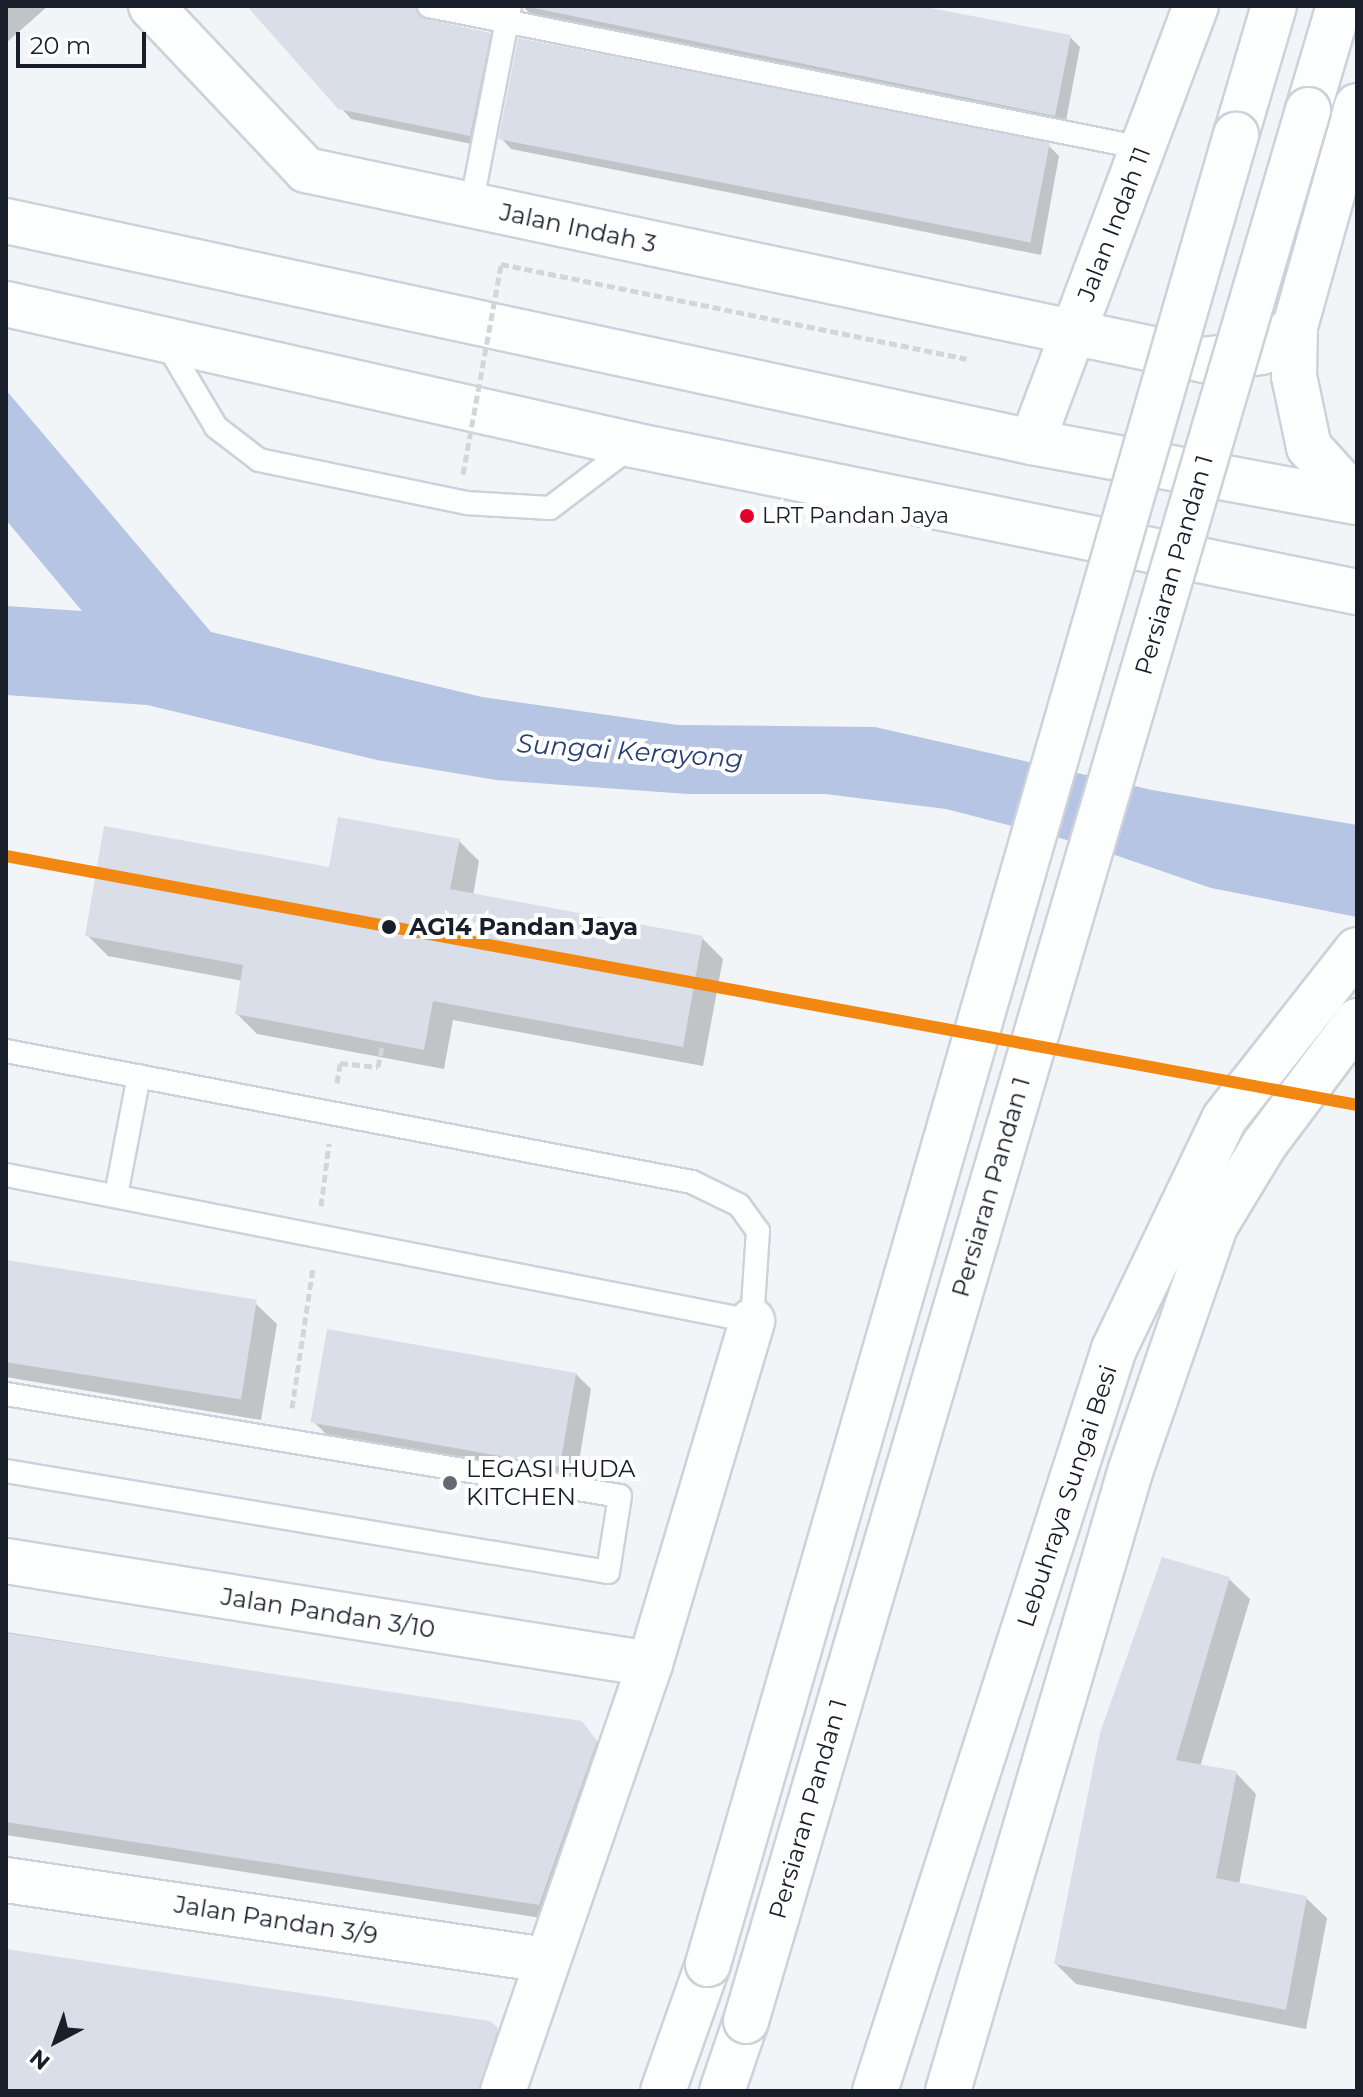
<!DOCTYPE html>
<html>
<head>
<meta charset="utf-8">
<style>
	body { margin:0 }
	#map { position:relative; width:1363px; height:2097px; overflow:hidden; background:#f2f5f8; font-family:Montserrat,sans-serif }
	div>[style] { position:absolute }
	.water>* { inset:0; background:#b5c5e3 }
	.shadow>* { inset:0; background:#0003 }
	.building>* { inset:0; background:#d9dee8; transform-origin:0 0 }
	.path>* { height:5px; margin-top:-2.5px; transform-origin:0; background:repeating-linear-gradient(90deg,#d5d5d8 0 8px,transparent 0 12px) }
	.roads { filter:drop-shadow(2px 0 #cdd2da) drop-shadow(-2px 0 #cdd2da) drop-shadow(0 2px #cdd2da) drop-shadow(0 -2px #cdd2da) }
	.lane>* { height:22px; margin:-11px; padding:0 11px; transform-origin:11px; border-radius:11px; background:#fdfefe }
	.street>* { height:44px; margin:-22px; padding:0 22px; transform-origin:22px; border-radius:22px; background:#fdfefe }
	.secondary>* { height:44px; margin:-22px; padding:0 22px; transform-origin:22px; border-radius:22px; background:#fdfefe }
	.highway>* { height:44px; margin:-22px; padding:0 22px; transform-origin:22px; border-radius:22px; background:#fdfefe }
	.path-bridge>* { height:5px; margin-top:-2.5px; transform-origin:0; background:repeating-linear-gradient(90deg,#d5d5d8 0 8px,transparent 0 12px) }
	.bridges { filter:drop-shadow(2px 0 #cdd2da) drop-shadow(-2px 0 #cdd2da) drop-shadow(0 2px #cdd2da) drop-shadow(0 -2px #cdd2da) }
	.secondary-bridge>* { height:44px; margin:-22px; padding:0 22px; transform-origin:22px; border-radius:22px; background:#fdfefe }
	.rail-1>* { height:12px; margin:-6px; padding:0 6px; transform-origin:6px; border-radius:6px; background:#f28811 }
	.dots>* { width:22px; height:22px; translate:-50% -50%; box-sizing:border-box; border:4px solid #fff; border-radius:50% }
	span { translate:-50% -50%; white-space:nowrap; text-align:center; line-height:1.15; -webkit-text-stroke:8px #fff; paint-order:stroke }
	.bus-label { font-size:22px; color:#181e2a }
	.left { translate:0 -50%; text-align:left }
	.street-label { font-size:24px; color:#181e2a }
	.stop-label { font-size:24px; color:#181e2a; font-weight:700 }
	.poi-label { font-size:24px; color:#181e2a }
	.water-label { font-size:26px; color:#253f72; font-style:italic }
	.frame { position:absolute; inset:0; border:8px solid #181e2a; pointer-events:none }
	.north { position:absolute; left:16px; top:2001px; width:80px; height:80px; -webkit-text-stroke:6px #fff; paint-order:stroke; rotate:221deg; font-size:22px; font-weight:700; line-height:32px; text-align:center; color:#181e2a }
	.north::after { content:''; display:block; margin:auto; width:28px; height:36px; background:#181e2a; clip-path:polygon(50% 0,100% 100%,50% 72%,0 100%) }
	.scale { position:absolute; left:16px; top:32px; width:130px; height:36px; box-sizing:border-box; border:4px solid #181e2a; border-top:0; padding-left:10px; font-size:24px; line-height:28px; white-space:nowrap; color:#181e2a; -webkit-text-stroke:6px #fff; paint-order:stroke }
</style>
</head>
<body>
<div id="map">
	<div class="water">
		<i style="clip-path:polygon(6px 390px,211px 632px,482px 697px,678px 725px,875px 727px,1152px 790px,1357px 825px,1357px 917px,1211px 888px,1083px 844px,946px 809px,825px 794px,688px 794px,496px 780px,377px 760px,147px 705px,6px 695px,6px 606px,82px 611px,6px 520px)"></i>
	</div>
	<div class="shadow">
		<i style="clip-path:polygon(6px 6px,48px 6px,6px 43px)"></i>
		<i style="clip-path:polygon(250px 6px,433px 6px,427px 21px,490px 34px,500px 45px,481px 146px,351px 119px)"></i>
		<i style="clip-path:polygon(523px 6px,910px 6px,1070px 37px,1080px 47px,1065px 126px,536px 21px)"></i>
		<i style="clip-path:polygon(501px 138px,1049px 146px,1059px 156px,1041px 255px,511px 149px)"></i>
		<i style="clip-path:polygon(459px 841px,479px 861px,473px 896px,702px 938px,723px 959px,703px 1066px,453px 1020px,444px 1069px,257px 1034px,237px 1014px,243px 981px,108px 956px,87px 935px)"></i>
		<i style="clip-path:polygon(6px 1262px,256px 1304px,277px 1324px,261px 1420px,6px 1377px)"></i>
		<i style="clip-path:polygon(575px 1373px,591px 1389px,576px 1480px,330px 1438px,314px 1422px)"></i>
		<i style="clip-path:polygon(1229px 1579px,1250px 1599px,1200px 1767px,1236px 1773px,1256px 1794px,1239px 1885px,1306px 1898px,1327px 1918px,1306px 2029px,1076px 1984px,1056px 1964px)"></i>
		<i style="clip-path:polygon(6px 1632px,581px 1723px,612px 1758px,554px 1920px,6px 1835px)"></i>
		<i style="clip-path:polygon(6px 1951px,489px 2023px,513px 2046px,498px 2091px,6px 2091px)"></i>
	</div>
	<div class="building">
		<i style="clip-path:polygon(247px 6px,415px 6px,426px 19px,491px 33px,470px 136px,338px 109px)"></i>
		<i style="clip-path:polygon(524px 6px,920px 6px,1071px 35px,1055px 116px)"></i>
		<i style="left:518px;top:38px;width:542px;height:103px;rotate:11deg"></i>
		<i style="clip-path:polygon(338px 817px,460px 839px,450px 889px,703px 936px,683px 1047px,433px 1001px,424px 1050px,235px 1014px,243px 965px,85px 936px,104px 826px,329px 867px)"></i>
		<i style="left:6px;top:1260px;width:254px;height:101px;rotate:9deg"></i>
		<i style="left:327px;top:1329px;width:253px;height:95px;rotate:10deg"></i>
		<i style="clip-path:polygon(1162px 1557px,1230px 1577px,1176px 1760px,1237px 1771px,1216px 1878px,1307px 1896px,1286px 2010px,1054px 1964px,1100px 1733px)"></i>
		<i style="clip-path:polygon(6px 1633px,582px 1721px,597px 1741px,539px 1905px,6px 1822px)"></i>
		<i style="clip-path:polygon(6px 1949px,490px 2021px,498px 2028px,479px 2091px,6px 2091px)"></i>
	</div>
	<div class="path">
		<i style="left:501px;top:264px;width:475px;rotate:11.5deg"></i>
		<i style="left:337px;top:1083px;width:20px;rotate:-81deg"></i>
		<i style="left:340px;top:1063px;width:38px;rotate:6deg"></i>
		<i style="left:378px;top:1067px;width:21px;rotate:-79deg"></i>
		<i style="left:321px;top:1206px;width:63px;rotate:-82.6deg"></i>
		<i style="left:292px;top:1408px;width:143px;rotate:-81.5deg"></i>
	</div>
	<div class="roads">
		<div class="lane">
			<i style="left:429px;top:6px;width:728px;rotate:11.25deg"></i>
			<i style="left:471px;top:206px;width:204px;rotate:-79deg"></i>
			<i style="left:165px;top:341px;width:100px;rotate:59.3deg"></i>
			<i style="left:216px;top:427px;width:54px;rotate:37.5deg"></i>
			<i style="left:259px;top:460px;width:211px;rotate:11.7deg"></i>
			<i style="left:466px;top:503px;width:84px;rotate:3.4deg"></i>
			<i style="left:550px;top:508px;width:104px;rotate:-37.2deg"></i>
			<i style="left:6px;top:1051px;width:698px;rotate:10.81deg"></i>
			<i style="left:692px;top:1182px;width:52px;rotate:26.1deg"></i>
			<i style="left:739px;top:1205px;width:32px;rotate:54deg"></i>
			<i style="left:758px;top:1231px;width:90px;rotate:93.8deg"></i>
			<i style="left:752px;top:1321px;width:760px;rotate:-168.93deg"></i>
			<i style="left:116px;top:1195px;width:121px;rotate:-79.1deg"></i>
			<i style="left:6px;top:1394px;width:622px;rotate:9.43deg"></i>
			<i style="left:620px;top:1496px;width:77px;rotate:99deg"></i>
			<i style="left:608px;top:1572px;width:610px;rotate:-170.48deg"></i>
		</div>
		<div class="street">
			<i style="left:151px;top:6px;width:226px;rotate:46.6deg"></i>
			<i style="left:306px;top:170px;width:918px;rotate:11.95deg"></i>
			<i style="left:1204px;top:360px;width:58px;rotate:-8deg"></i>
			<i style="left:1261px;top:352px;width:42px;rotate:-36.3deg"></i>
			<i style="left:1032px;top:442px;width:466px;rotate:-69.4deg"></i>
			<i style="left:6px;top:1561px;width:652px;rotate:9.09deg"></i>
			<i style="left:6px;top:1880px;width:546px;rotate:8.43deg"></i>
			<i style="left:503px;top:2091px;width:452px;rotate:-71deg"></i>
			<i style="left:650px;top:1664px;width:358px;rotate:-73.4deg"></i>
		</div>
		<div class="secondary">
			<i style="left:1357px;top:106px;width:230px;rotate:105.7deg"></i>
			<i style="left:1295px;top:327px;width:49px;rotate:91.2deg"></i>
			<i style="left:1294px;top:376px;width:73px;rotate:78.1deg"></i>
			<i style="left:1309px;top:447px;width:72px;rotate:47.8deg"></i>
			<i style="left:1308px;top:110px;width:109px;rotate:-73.4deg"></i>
			<i style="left:1236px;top:135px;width:134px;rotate:-73.6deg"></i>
			<i style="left:663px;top:2091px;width:135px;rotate:-70.5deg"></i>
			<i style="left:722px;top:2091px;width:74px;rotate:-71.1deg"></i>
		</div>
		<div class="highway">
			<i style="left:6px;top:221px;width:1050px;rotate:12.16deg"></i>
			<i style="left:1032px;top:442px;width:330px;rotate:10.5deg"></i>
			<i style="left:6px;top:304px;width:643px;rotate:12.67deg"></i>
			<i style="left:633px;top:445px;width:739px;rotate:11.48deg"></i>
			<i style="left:875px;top:2091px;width:780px;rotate:-72.15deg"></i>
			<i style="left:1114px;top:1349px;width:255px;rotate:-64.4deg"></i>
			<i style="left:1224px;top:1119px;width:215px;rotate:-51.8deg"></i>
			<i style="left:948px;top:2091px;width:648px;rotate:-73.61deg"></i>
			<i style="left:1131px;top:1469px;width:257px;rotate:-70.9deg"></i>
			<i style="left:1215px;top:1226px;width:95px;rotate:-58.8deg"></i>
			<i style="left:1264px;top:1145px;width:155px;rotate:-53.1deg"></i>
		</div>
	</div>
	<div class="path-bridge">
		<i style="left:463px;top:474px;width:213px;rotate:-79.7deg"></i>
	</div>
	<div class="bridges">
		<div class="secondary-bridge">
			<i style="left:708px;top:1964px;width:1904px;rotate:-73.9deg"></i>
			<i style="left:746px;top:2021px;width:1992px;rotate:-73.61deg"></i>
		</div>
	</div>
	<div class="rail-1">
		<i style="left:6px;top:856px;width:1374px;rotate:10.44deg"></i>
	</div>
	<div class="dots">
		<i style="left:747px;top:516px;background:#e4002b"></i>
		<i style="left:389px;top:927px;background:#181e2a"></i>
		<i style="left:450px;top:1483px;background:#646972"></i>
	</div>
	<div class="bus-label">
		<span class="left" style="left:762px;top:516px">LRT Pandan Jaya</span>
	</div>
	<div class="street-label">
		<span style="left:1114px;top:224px;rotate:-69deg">Jalan Indah 11</span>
		<span style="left:578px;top:228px;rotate:12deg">Jalan Indah 3</span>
		<span style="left:1174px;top:565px;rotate:-74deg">Persiaran Pandan 1</span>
		<span style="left:991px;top:1187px;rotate:-74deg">Persiaran Pandan 1</span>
		<span style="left:1067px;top:1496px;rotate:-72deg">Lebuhraya Sungai Besi</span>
		<span style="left:328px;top:1613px;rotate:9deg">Jalan Pandan 3/10</span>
		<span style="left:808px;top:1809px;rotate:-74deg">Persiaran Pandan 1</span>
		<span style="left:276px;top:1920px;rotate:9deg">Jalan Pandan 3/9</span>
	</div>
	<div class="stop-label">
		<span class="left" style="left:409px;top:927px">AG14 Pandan Jaya</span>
	</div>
	<div class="poi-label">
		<span class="left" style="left:466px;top:1483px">LEGASI HUDA<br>KITCHEN</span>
	</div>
	<div class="water-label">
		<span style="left:630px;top:752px;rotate:4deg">Sungai Kerayong</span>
	</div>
	<div class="frame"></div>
	<div class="north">N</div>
	<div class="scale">20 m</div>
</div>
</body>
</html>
